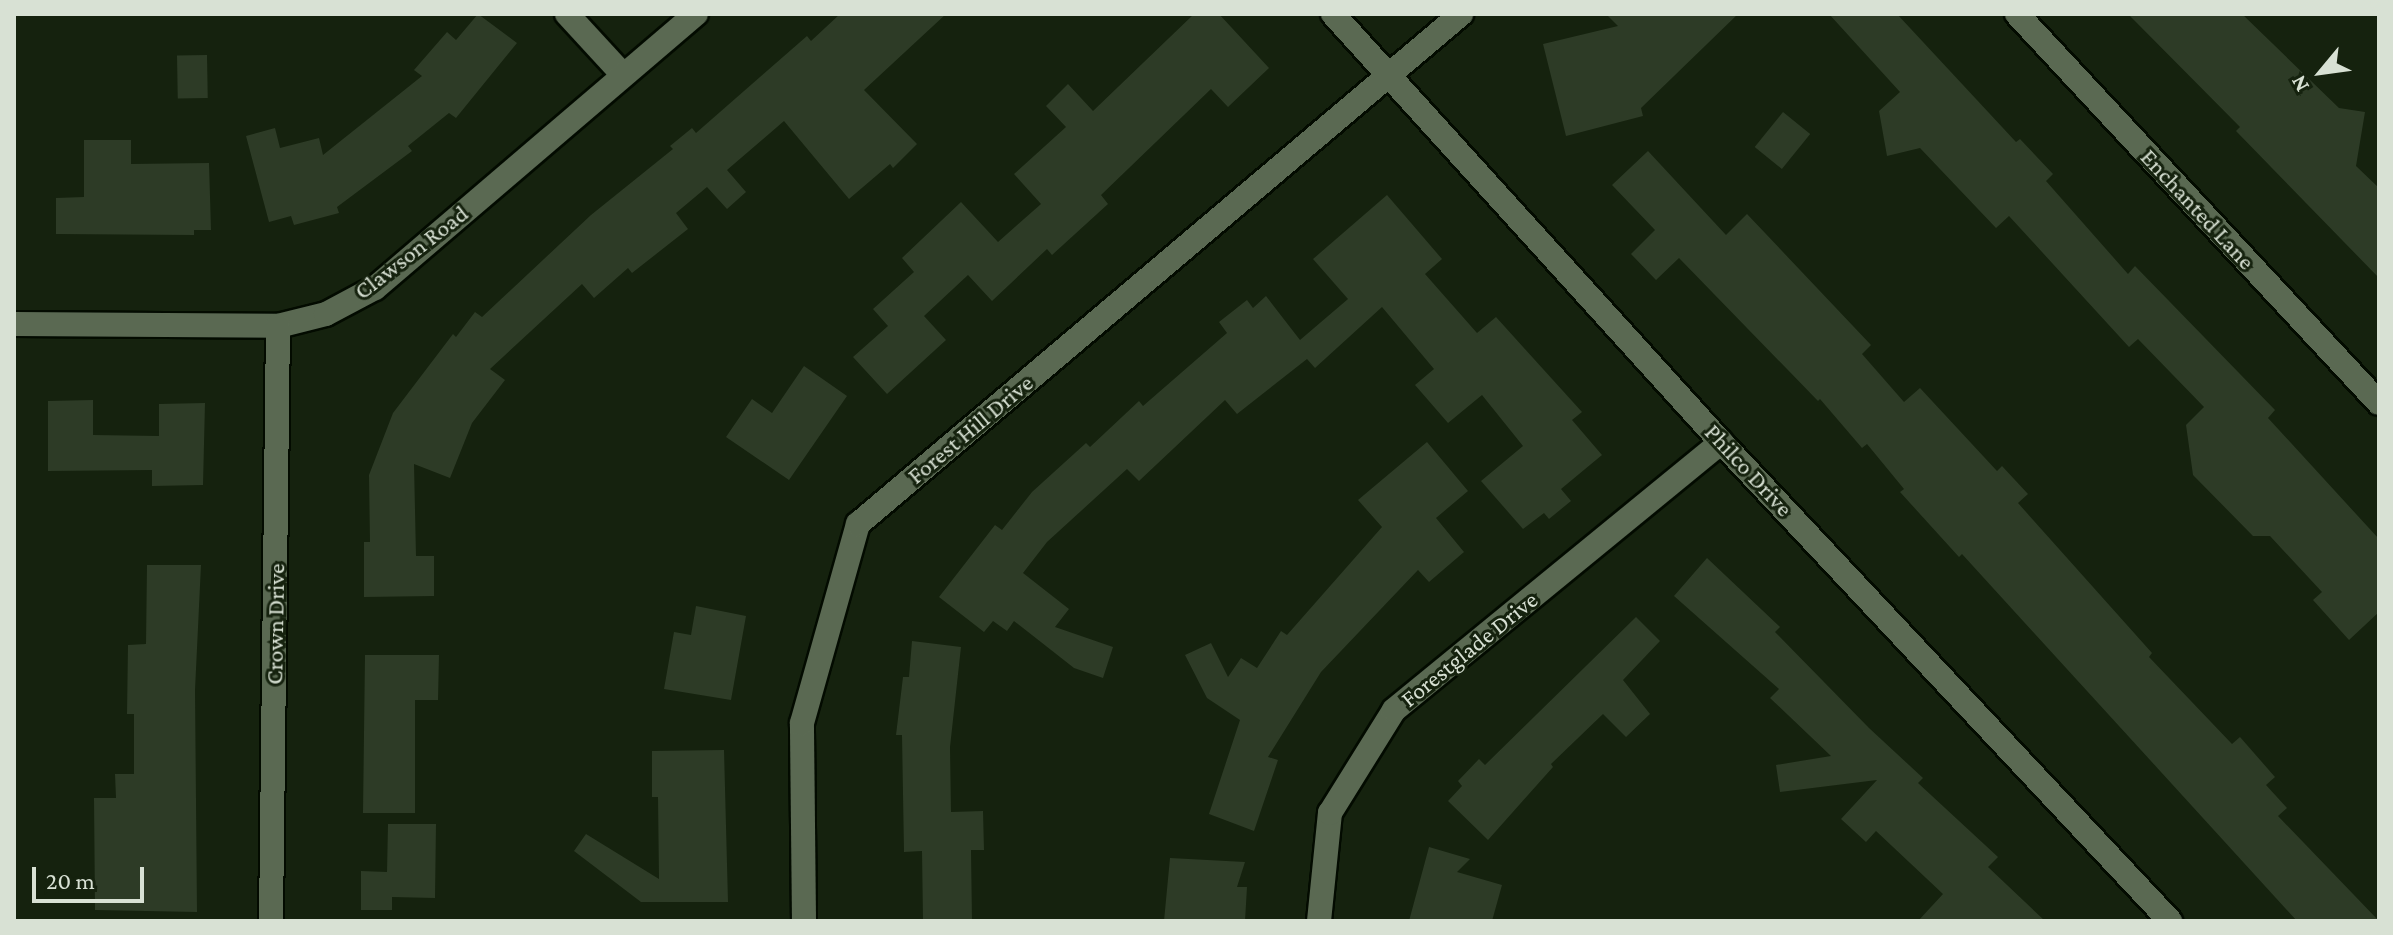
<!DOCTYPE html>
<html>
<head>
<meta charset="utf-8">
<style>
	body { margin:0 }
	#map { position:relative; width:2393px; height:935px; overflow:hidden; background:#15220e; font-family:"Crimson Pro",serif }
	div>[style] { position:absolute }
	.building>* { inset:0; background:#2d3b26; transform-origin:0 0 }
	.roads { filter:drop-shadow(2px 0 #030b00) drop-shadow(-2px 0 #030b00) drop-shadow(0 2px #030b00) drop-shadow(0 -2px #030b00) }
	.minor>* { height:24px; margin:-12px; padding:0 12px; transform-origin:12px; border-radius:12px; background:#5a6952 }
	span { translate:-50% -50%; white-space:nowrap; text-align:center; line-height:1.15; -webkit-text-stroke:6px #15220e; paint-order:stroke }
	.street-label { font-size:24px; color:#d8e1d4 }
	.frame { position:absolute; inset:0; border:16px solid #d8e1d4; pointer-events:none }
	.north { position:absolute; left:2281px; top:32px; width:80px; height:80px; -webkit-text-stroke:6px #15220e; paint-order:stroke; rotate:241deg; font-size:22px; font-weight:700; line-height:32px; text-align:center; color:#d8e1d4 }
	.north::after { content:''; display:block; margin:auto; width:28px; height:36px; background:#d8e1d4; clip-path:polygon(50% 0,100% 100%,50% 72%,0 100%) }
	.scale { position:absolute; left:32px; top:867px; width:112px; height:36px; box-sizing:border-box; border:4px solid #d8e1d4; border-top:0; padding-left:10px; font-size:24px; line-height:28px; white-space:nowrap; color:#d8e1d4; -webkit-text-stroke:6px #15220e; paint-order:stroke }
</style>
</head>
<body>
<div id="map">
	<div class="building">
		<i style="clip-path:polygon(478px 14px,517px 43px,456px 118px,449px 113px,408px 146px,412px 151px,337px 207px,339px 213px,294px 225px,291px 216px,269px 222px,246px 136px,275px 128px,280px 148px,319px 138px,323px 155px,422px 76px,414px 70px,447px 32px,456px 40px)"></i>
		<i style="clip-path:polygon(840px 14px,946px 14px,864px 90px,917px 144px,893px 168px,890px 164px,849px 199px,784px 121px,727px 170px,746px 192px,727px 209px,707px 187px,676px 213px,688px 229px,632px 273px,628px 268px,594px 298px,582px 284px,490px 369px,505px 380px,472px 423px,450px 478px,414px 464px,416px 556px,434px 556px,434px 596px,364px 597px,364px 542px,370px 542px,369px 475px,393px 413px,453px 334px,456px 337px,475px 312px,482px 317px,591px 215px,673px 149px,670px 146px,692px 128px,696px 133px,807px 36px,811px 41px)"></i>
		<i style="clip-path:polygon(1194px 14px,1219px 14px,1269px 68px,1228px 107px,1211px 89px,1101px 195px,1108px 204px,1052px 255px,1047px 249px,992px 301px,968px 275px,924px 316px,946px 340px,887px 394px,853px 357px,888px 326px,873px 309px,914px 272px,902px 258px,961px 202px,998px 242px,1041px 204px,1014px 174px,1066px 127px,1046px 106px,1068px 84px,1093px 111px)"></i>
		<i style="clip-path:polygon(1606px 14px,1738px 14px,1641px 108px,1643px 116px,1566px 136px,1543px 44px,1618px 26px)"></i>
		<i style="clip-path:polygon(1829px 14px,1897px 14px,2016px 142px,2020px 139px,2053px 174px,2046px 181px,2128px 274px,2135px 266px,2275px 410px,2268px 418px,2379px 539px,2379px 612px,2349px 640px,2313px 600px,2322px 592px,2270px 536px,2253px 536px,2193px 475px,2186px 425px,2204px 407px,2138px 339px,2129px 347px,2009px 216px,1996px 228px,1920px 148px,1887px 156px,1879px 111px,1900px 92px)"></i>
		<i style="clip-path:polygon(2128px 14px,2242px 14px,2339px 108px,2365px 112px,2356px 166px,2379px 188px,2379px 278px,2236px 131px,2240px 127px)"></i>
		<i style="left:207px;top:55px;width:43px;height:30px;rotate:89deg"></i>
		<i style="left:1783px;top:112px;width:35px;height:45px;rotate:39deg"></i>
		<i style="clip-path:polygon(84px 140px,131px 140px,131px 164px,209px 163px,211px 230px,194px 230px,194px 235px,56px 234px,56px 198px,84px 197px)"></i>
		<i style="clip-path:polygon(1648px 151px,1726px 235px,1747px 214px,1871px 345px,1862px 354px,1904px 402px,1920px 388px,1997px 471px,2002px 466px,2028px 494px,2018px 503px,2152px 653px,2149px 657px,2232px 744px,2240px 737px,2275px 777px,2266px 785px,2287px 808px,2278px 816px,2379px 921px,2297px 921px,1962px 554px,1959px 557px,1900px 492px,1904px 489px,1867px 444px,1862px 448px,1820px 399px,1818px 401px,1679px 258px,1656px 280px,1631px 254px,1655px 230px,1612px 185px)"></i>
		<i style="clip-path:polygon(1387px 195px,1442px 259px,1425px 274px,1477px 333px,1496px 317px,1582px 412px,1572px 420px,1602px 455px,1561px 489px,1571px 501px,1549px 519px,1544px 513px,1523px 529px,1481px 481px,1523px 446px,1482px 395px,1448px 423px,1415px 385px,1434px 369px,1382px 307px,1315px 368px,1307px 359px,1237px 414px,1225px 400px,1139px 481px,1127px 469px,1047px 542px,1023px 573px,1069px 609px,1055px 627px,1113px 647px,1103px 678px,1074px 668px,1014px 621px,1007px 631px,993px 621px,984px 632px,939px 597px,995px 525px,1002px 530px,1032px 492px,1086px 443px,1090px 447px,1139px 401px,1143px 406px,1227px 333px,1219px 322px,1247px 300px,1253px 308px,1266px 296px,1300px 340px,1348px 299px,1313px 259px)"></i>
		<i style="clip-path:polygon(804px 366px,847px 396px,789px 480px,726px 437px,752px 399px,772px 413px)"></i>
		<i style="clip-path:polygon(93px 400px,93px 435px,159px 436px,159px 404px,205px 403px,203px 485px,152px 486px,152px 470px,48px 471px,48px 401px)"></i>
		<i style="clip-path:polygon(1427px 442px,1468px 491px,1436px 518px,1464px 552px,1429px 582px,1418px 570px,1321px 672px,1268px 757px,1278px 760px,1254px 831px,1209px 814px,1240px 720px,1207px 698px,1185px 655px,1211px 643px,1228px 677px,1241px 658px,1257px 668px,1281px 631px,1287px 635px,1382px 527px,1358px 500px)"></i>
		<i style="clip-path:polygon(1707px 558px,1780px 627px,1775px 632px,1869px 728px,1923px 778px,1918px 783px,1998px 857px,1988px 867px,2045px 921px,1918px 921px,1943px 894px,1876px 831px,1866px 842px,1841px 819px,1877px 780px,1780px 792px,1776px 765px,1831px 756px,1770px 698px,1779px 689px,1674px 596px)"></i>
		<i style="clip-path:polygon(147px 565px,201px 565px,195px 690px,197px 912px,95px 910px,94px 798px,116px 798px,115px 774px,134px 774px,134px 714px,127px 714px,128px 645px,146px 644px)"></i>
		<i style="clip-path:polygon(696px 606px,746px 616px,731px 700px,664px 689px,674px 632px,691px 635px)"></i>
		<i style="clip-path:polygon(1636px 617px,1660px 641px,1623px 680px,1650px 714px,1626px 737px,1603px 714px,1551px 764px,1553px 767px,1488px 840px,1448px 801px,1462px 786px,1458px 781px,1479px 759px,1485px 765px)"></i>
		<i style="clip-path:polygon(912px 641px,961px 647px,950px 747px,951px 812px,983px 811px,984px 850px,971px 850px,972px 921px,923px 921px,922px 851px,904px 852px,902px 735px,896px 735px,903px 677px,909px 677px)"></i>
		<i style="clip-path:polygon(365px 655px,439px 655px,438px 700px,415px 700px,415px 813px,363px 813px)"></i>
		<i style="clip-path:polygon(724px 750px,728px 902px,641px 902px,574px 851px,586px 834px,659px 879px,658px 797px,652px 797px,652px 751px)"></i>
		<i style="clip-path:polygon(388px 824px,436px 824px,435px 898px,392px 897px,392px 910px,361px 910px,361px 871px,387px 872px)"></i>
		<i style="clip-path:polygon(1429px 847px,1470px 859px,1457px 872px,1502px 885px,1492px 921px,1409px 921px)"></i>
		<i style="clip-path:polygon(1170px 858px,1245px 862px,1237px 887px,1247px 887px,1245px 921px,1164px 921px)"></i>
	</div>
	<div class="roads">
		<div class="minor">
			<i style="left:567px;top:14px;width:83px;rotate:47.4deg"></i>
			<i style="left:1333px;top:14px;width:578px;rotate:47.81deg"></i>
			<i style="left:1721px;top:442px;width:657px;rotate:46.85deg"></i>
			<i style="left:2017px;top:14px;width:531px;rotate:47.06deg"></i>
			<i style="left:14px;top:324px;width:264px;rotate:0.4deg"></i>
			<i style="left:278px;top:326px;width:49px;rotate:-14deg"></i>
			<i style="left:326px;top:314px;width:55px;rotate:-28deg"></i>
			<i style="left:375px;top:288px;width:422px;rotate:-40.5deg"></i>
			<i style="left:271px;top:921px;width:595px;rotate:-89.33deg"></i>
			<i style="left:804px;top:921px;width:198px;rotate:-90.6deg"></i>
			<i style="left:802px;top:723px;width:207px;rotate:-74.3deg"></i>
			<i style="left:858px;top:524px;width:790px;rotate:-40.22deg"></i>
			<i style="left:1319px;top:921px;width:109px;rotate:-84.2deg"></i>
			<i style="left:1330px;top:813px;width:121px;rotate:-58.1deg"></i>
			<i style="left:1394px;top:710px;width:423px;rotate:-39.3deg"></i>
		</div>
	</div>
	<div class="street-label">
		<span style="left:2198px;top:209px;rotate:47deg">Enchanted Lane</span>
		<span style="left:411px;top:252px;rotate:-38deg">Clawson Road</span>
		<span style="left:970px;top:429px;rotate:-40deg">Forest Hill Drive</span>
		<span style="left:1749px;top:470px;rotate:47deg">Philco Drive</span>
		<span style="left:275px;top:624px;rotate:-89deg">Crown Drive</span>
		<span style="left:1469px;top:649px;rotate:-39deg">Forestglade Drive</span>
	</div>
	<div class="frame"></div>
	<div class="north">N</div>
	<div class="scale">20 m</div>
</div>
</body>
</html>
